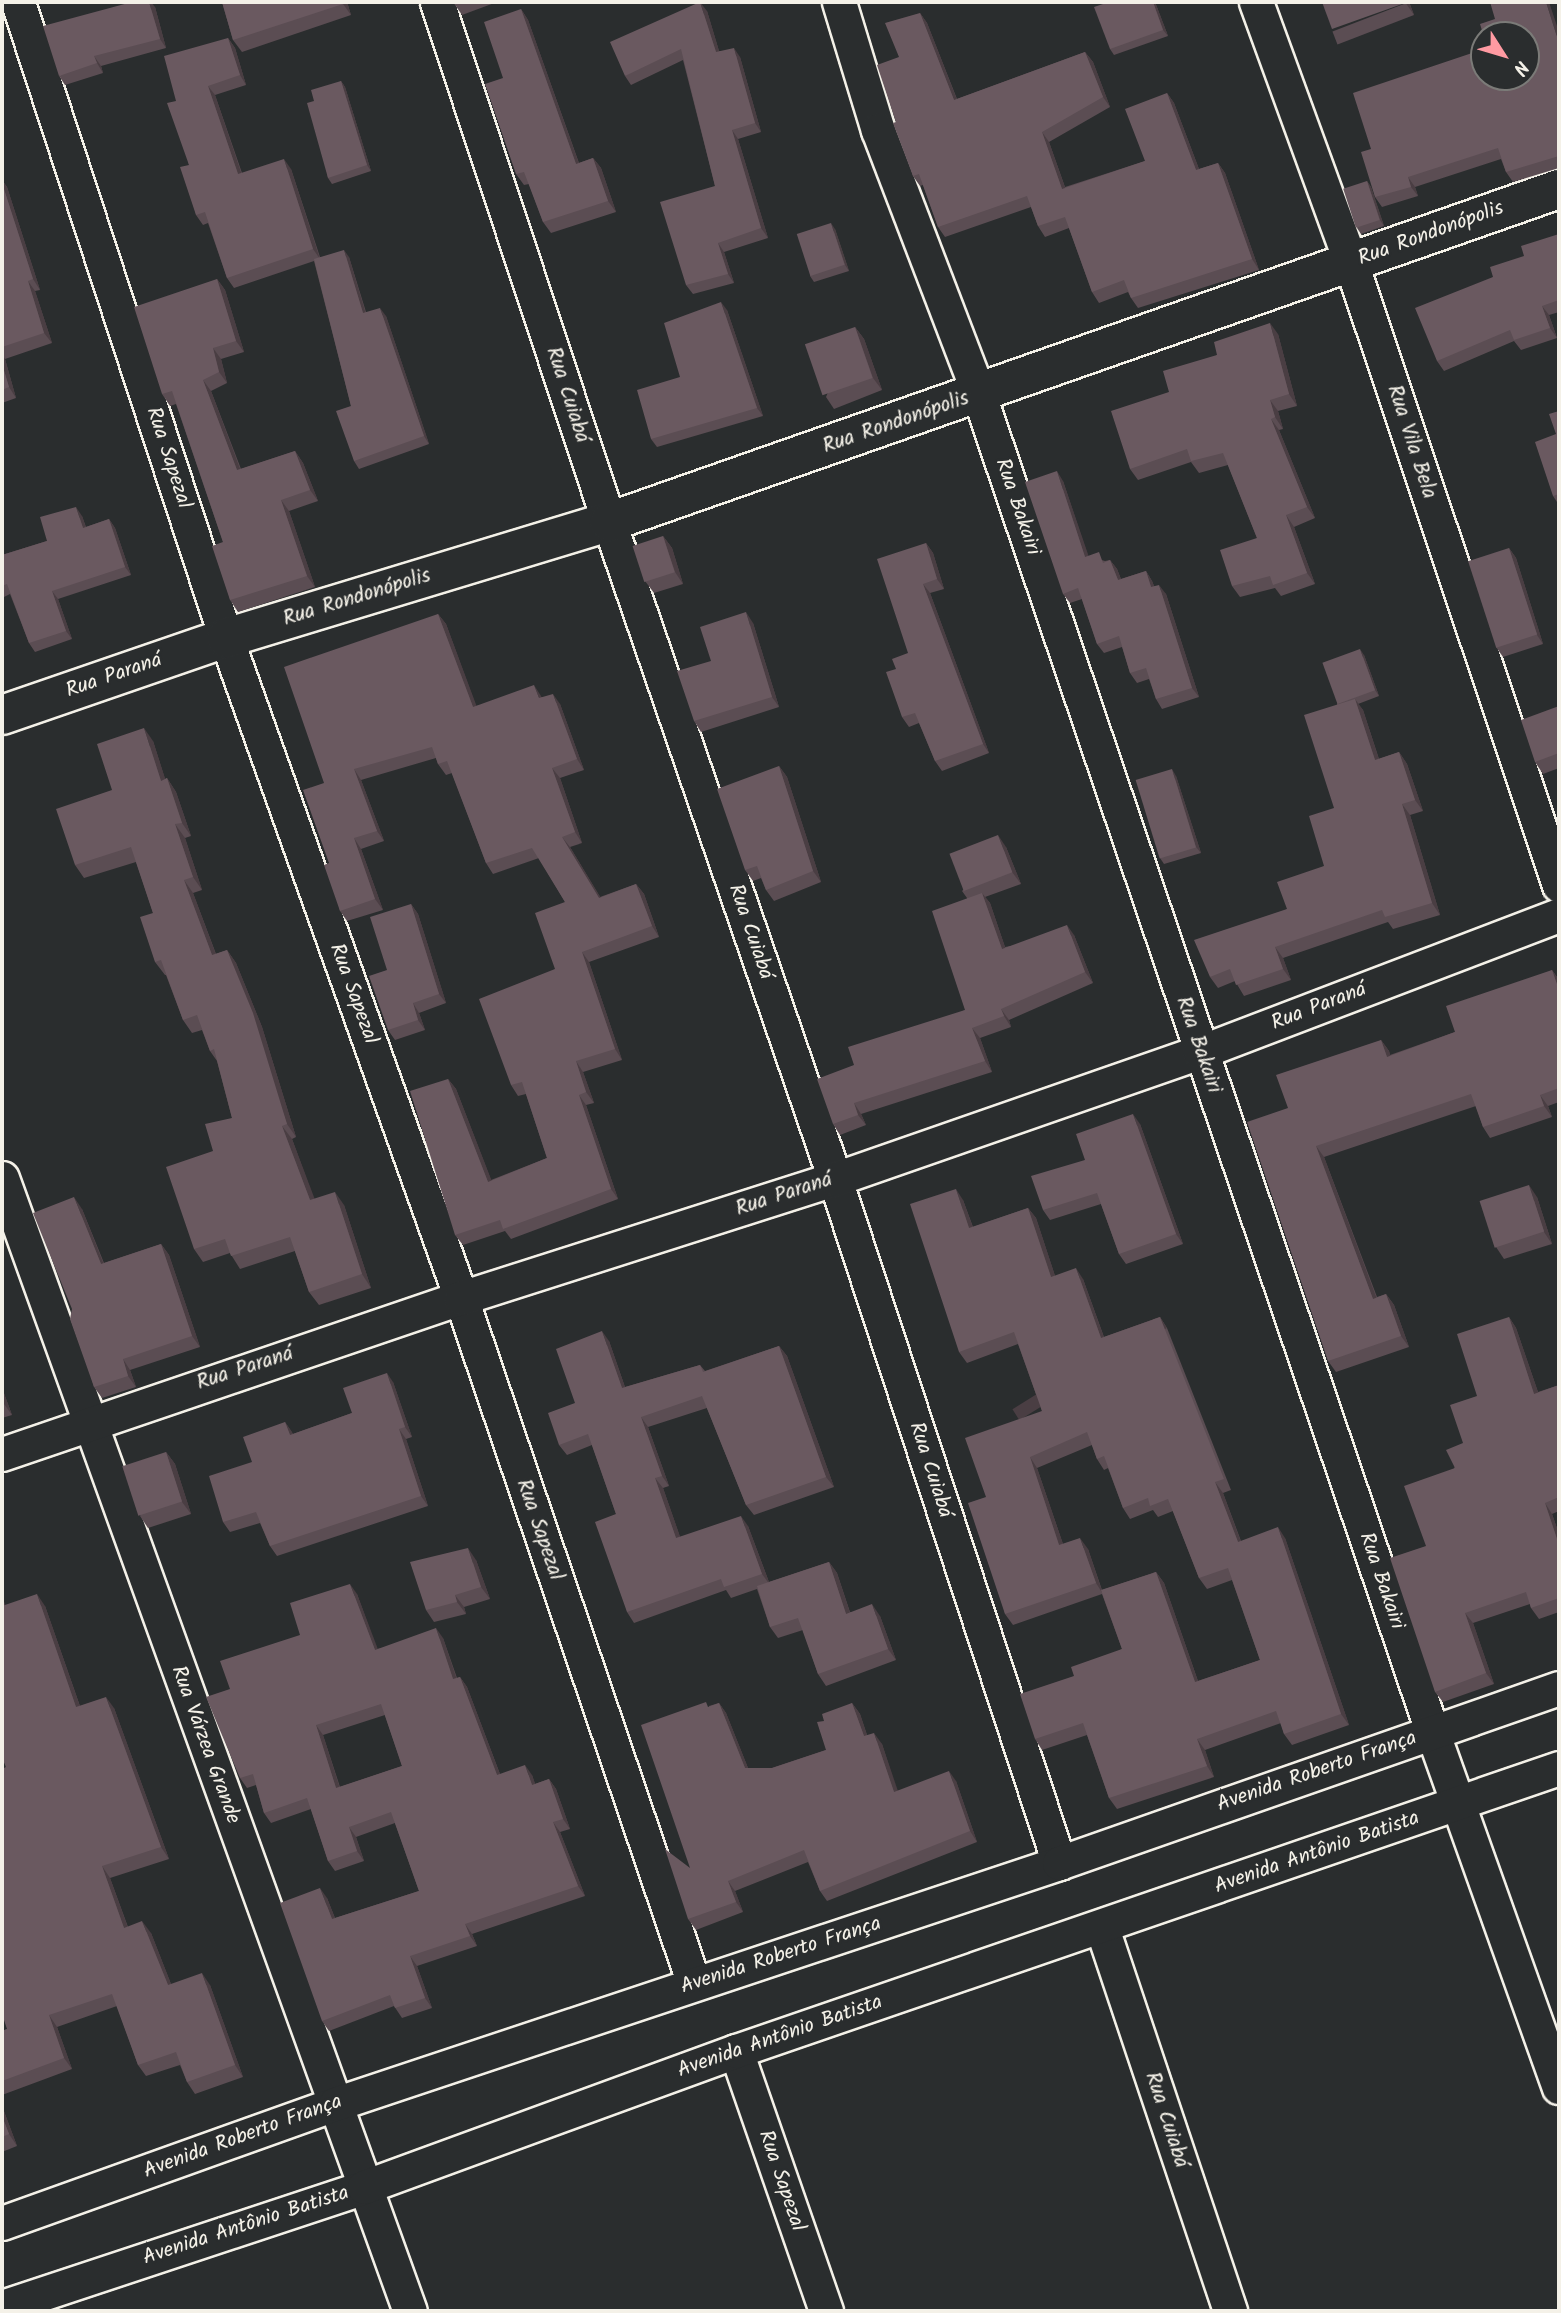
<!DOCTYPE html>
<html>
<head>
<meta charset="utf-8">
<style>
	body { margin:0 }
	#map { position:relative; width:1561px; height:2313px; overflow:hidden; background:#2a2d2e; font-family:Kalam,sans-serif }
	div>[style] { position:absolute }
	.roads { filter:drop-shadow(2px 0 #f4f1e8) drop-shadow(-2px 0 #f4f1e8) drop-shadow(0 2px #f4f1e8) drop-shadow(0 -2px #f4f1e8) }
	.minor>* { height:33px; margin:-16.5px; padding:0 16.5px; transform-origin:16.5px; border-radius:16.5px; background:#2a2d2e }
	.tertiary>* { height:38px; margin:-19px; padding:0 19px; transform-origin:19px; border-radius:19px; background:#2a2d2e }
	.wall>* { inset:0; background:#5b4d53; transform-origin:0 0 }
	.shaded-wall>* { inset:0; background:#4a3e43; transform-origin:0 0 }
	.building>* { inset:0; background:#6a5960; transform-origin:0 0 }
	span { translate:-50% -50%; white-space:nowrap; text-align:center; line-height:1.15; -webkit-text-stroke:5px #2a2d2e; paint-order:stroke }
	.street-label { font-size:21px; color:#f4f1e8 }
	.frame { position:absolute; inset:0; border:4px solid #f4f1e8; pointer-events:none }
	.north { position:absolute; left:1470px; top:21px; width:70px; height:70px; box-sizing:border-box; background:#2a2d2e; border:2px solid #7b7b78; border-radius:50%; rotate:127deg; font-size:19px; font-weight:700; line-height:28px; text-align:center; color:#f4f1e8 }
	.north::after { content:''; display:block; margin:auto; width:24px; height:32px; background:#ff9aa2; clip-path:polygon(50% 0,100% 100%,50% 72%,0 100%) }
</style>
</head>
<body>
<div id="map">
	<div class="roads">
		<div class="minor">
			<i style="left:18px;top:2px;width:669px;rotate:71.89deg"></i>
			<i style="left:226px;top:638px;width:701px;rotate:70.4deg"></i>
			<i style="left:461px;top:1298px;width:724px;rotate:71.24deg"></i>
			<i style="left:437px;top:2px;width:548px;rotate:71.7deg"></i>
			<i style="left:609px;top:522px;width:695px;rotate:71.02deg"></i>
			<i style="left:835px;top:1179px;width:720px;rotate:71.87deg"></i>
			<i style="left:839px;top:2px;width:134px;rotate:73.1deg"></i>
			<i style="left:878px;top:130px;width:284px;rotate:69.1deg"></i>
			<i style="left:979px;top:395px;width:1411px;rotate:71.27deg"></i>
			<i style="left:1432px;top:1731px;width:378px;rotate:70.4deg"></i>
			<i style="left:1256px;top:2px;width:278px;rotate:70deg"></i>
			<i style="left:1351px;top:263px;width:656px;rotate:71.51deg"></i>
			<i style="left:2px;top:1178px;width:1204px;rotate:70.2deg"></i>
			<i style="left:2px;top:1454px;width:485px;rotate:-18.8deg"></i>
			<i style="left:461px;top:1298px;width:392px;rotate:-17.7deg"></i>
			<i style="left:835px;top:1179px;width:386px;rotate:-19.2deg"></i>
			<i style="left:1200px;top:1052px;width:384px;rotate:-20.9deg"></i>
			<i style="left:1102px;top:1928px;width:404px;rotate:71.5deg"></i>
			<i style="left:736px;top:2051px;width:275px;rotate:70.9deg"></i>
			<i style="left:2px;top:2223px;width:354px;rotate:-19.7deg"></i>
			<i style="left:335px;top:2104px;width:763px;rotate:-18.41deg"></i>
			<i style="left:1059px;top:1863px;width:530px;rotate:-19.29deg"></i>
			<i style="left:2px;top:2307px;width:381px;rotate:-18.3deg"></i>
			<i style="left:364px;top:2187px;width:396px;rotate:-20.1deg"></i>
			<i style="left:736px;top:2051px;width:870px;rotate:-18.98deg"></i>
		</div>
		<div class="tertiary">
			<i style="left:2px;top:715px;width:237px;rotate:-19deg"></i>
			<i style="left:226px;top:638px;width:400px;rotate:-16.9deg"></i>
			<i style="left:609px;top:522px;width:1007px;rotate:-19.32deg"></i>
		</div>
	</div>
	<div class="wall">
		<i style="clip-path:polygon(222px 2px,347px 2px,351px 15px,242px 52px,233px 40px)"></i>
		<i style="clip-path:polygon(453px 2px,497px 2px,462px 15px)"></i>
		<i style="clip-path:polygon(1109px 2px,1155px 2px,1168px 36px,1114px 55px,1110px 49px)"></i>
		<i style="left:1409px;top:2px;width:14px;height:82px;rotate:69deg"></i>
		<i style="clip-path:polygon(155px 7px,166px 48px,101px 66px,103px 73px,65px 85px,59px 76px)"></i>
		<i style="clip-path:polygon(521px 9px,528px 20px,579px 163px,593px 158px,601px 168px,616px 212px,551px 233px,543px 222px,529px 184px,524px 185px,516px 174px,503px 78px)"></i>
		<i style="clip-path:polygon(707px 11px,719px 51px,740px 57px,761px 132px,738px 139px,768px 238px,724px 252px,734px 283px,693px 294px,686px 285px,715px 186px,683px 60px,631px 85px,625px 76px)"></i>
		<i style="clip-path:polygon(920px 13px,927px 23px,957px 99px,1085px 52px,1093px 62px,1110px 107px,1049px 142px,1065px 187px,1145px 161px,1167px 93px,1174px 103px,1199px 169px,1218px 163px,1225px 173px,1259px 270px,1138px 308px,1131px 298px,1128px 292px,1099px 303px,1092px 292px,1069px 228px,1045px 237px,1038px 226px,1031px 207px,945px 237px,938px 227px,923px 185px,920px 186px,913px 176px,896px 122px,899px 57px)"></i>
		<i style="clip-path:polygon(1559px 32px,1559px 168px,1513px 182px,1506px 172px,1501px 159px,1415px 187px,1418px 196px,1382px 207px,1375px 197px,1371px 149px,1526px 77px)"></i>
		<i style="clip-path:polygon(228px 38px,235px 48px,246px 85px,215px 95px,242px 173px,291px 169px,320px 257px,349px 257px,366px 312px,386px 316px,429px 444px,359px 469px,354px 461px,351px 406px,314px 261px,234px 288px,227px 278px,208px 223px,203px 225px,196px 215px,189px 165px,176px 101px)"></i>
		<i style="clip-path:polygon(341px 81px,345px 87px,371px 171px,332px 184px,328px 178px,314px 101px)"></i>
		<i style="clip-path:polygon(2px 180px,7px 187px,40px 290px,35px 291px,52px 343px,5px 359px,16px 398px,2px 403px)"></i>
		<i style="clip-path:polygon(1367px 181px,1371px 187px,1384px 226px,1361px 234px,1357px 228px)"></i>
		<i style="clip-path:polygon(835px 229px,849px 271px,814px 282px,810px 276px)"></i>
		<i style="clip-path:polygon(1559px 234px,1559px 312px,1549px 315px,1557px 338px,1521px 350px,1514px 341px,1444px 371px,1437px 361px,1493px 277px)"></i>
		<i style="clip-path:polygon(217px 279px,225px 290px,244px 352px,221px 359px,227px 383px,211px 391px,241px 469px,295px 451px,303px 463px,318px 501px,289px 511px,315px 587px,238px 612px,230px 600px,223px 542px,176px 404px,170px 406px,162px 394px)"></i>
		<i style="clip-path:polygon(727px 310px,763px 416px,657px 447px,651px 439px,680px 377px)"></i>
		<i style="clip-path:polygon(855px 327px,864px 339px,882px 390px,834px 409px,826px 397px)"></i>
		<i style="clip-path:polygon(1278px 334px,1297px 406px,1278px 411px,1283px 429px,1279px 430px,1315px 518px,1294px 527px,1315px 584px,1281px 596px,1275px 588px,1240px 597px,1232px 586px,1257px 538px,1228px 465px,1199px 473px,1191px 462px,1138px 480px,1130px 469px,1169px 392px,1217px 355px)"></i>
		<i style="clip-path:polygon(1559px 411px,1559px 505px,1553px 496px,1556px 434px)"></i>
		<i style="clip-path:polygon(1063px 481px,1088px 556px,1105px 561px,1110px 560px,1117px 569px,1121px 579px,1146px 571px,1152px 581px,1154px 586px,1166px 594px,1199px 697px,1162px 709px,1156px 699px,1149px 679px,1137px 683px,1130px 673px,1122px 647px,1104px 653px,1097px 644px,1082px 599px,1070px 603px,1063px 594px)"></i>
		<i style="clip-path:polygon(82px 516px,86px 527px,109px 519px,115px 528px,131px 575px,58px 599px,72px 639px,35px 652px,29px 643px,10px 594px,2px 598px,2px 555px,47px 541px)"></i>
		<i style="clip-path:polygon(663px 536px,672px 548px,683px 584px,654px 593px,645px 581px)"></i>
		<i style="clip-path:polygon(926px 543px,933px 553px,944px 589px,930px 593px,989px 753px,942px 771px,935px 761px,919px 723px,909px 727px,902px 717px,908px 653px)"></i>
		<i style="clip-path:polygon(1509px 548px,1516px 558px,1543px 644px,1503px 657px,1496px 647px)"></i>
		<i style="clip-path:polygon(438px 614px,446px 624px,476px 706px,542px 697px,560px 704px,584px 770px,560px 778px,582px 843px,570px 847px,600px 897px,636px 884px,644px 894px,659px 937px,589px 962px,622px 1060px,583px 1072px,594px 1103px,586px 1105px,618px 1199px,511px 1239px,505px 1231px,463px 1245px,455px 1235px,448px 1079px,456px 1089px,491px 1180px,547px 1158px,526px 1094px,518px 1096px,511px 1085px,555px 969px,565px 902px,539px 858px,493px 874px,486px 863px,452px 773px,446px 775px,438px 764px,436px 758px,361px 780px,384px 841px,361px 849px,383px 910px,347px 921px,340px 911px,329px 863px,324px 783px)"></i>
		<i style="clip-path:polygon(753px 623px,779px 707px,701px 732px,694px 721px,711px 661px)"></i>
		<i style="clip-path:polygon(1364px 655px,1379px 696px,1358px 704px,1363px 710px,1379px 759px,1399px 752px,1407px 764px,1423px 811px,1410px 815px,1440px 915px,1393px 929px,1388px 922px,1283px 958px,1291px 980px,1244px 996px,1235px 981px,1218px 988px,1210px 977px,1287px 909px,1324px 866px,1334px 808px,1337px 704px)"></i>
		<i style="clip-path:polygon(1559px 706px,1559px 768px,1543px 774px,1535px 762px)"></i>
		<i style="clip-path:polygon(153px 741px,165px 779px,167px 778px,176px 792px,191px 836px,185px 838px,202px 890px,193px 893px,216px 954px,227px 950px,236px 963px,262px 1027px,296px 1137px,292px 1139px,314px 1199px,344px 1205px,371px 1288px,319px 1305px,309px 1292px,295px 1251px,240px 1269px,230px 1253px,203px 1262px,194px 1249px,213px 1151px,232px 1118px,217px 1061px,210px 1051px,202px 1030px,192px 1033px,183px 1020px,166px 975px,165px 975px,155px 962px,153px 913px,136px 862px,84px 878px,75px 865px)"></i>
		<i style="clip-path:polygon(779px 766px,787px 777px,821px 882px,774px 901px,766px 890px,761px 878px,753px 881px,745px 870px)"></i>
		<i style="clip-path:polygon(1176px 776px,1201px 853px,1164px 864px,1160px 858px)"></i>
		<i style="clip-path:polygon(1006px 847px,1021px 884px,985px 897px,990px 903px,1005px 947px,1074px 935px,1093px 983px,1009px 1020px,1011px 1027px,980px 1038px,992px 1072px,861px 1114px,866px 1125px,840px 1135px,833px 1124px,854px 1065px,965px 1010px,967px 898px,962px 891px)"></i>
		<i style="clip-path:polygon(411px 904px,418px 914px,446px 1003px,419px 1013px,425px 1030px,395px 1040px,388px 1030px,387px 970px)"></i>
		<i style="clip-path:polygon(1552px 970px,1559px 980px,1559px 1102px,1548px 1106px,1552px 1117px,1490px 1138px,1483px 1127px,1476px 1106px,1324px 1157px,1377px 1297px,1386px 1294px,1394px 1305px,1409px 1347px,1336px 1372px,1328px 1361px,1288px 1108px,1381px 1040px,1389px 1051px,1390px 1055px,1455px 1032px)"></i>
		<i style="clip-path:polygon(1140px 1124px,1183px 1244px,1126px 1264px,1119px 1254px,1101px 1204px,1050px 1220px,1043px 1210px,1085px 1160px)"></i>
		<i style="clip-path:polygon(1537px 1197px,1552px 1244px,1504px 1259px,1496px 1247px)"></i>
		<i style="clip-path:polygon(evenodd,963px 1200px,973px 1227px,1028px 1208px,1036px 1218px,1055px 1276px,1083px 1279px,1104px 1337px,1160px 1317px,1167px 1328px,1231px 1490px,1223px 1493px,1241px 1541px,1285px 1538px,1349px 1725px,1292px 1745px,1284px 1734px,1281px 1723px,1205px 1750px,1214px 1777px,1117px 1809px,1109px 1798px,1087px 1735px,1042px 1750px,1035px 1739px,1074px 1676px,1122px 1649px,1102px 1594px,1013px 1625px,1005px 1614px,986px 1497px,1042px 1411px,1018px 1344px,967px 1363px,959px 1352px,963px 1200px,1092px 1445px,1097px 1459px,1104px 1470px,1108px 1468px,1123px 1508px,1130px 1519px,1153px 1510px,1158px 1517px,1173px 1511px,1199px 1578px,1207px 1589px,1232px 1580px,1260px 1660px,1198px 1681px,1164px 1583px,1156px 1572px,1102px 1590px,1088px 1549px,1063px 1544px,1037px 1468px,1092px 1445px)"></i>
		<i style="clip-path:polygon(82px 1209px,104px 1263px,161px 1244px,169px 1255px,200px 1347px,130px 1370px,136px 1387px,102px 1398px,94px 1387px,72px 1309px)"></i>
		<i style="clip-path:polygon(1509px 1317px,1516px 1328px,1538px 1392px,1559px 1385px,1559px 1511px,1552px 1514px,1559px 1534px,1559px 1612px,1539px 1619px,1531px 1608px,1530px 1604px,1473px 1623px,1494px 1684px,1443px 1702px,1435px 1692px,1426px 1546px)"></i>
		<i style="clip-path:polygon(609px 1341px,625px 1387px,700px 1365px,705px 1371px,779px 1346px,787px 1356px,834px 1487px,754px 1515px,746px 1505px,707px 1408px,648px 1427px,669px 1486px,663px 1488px,680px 1537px,748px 1526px,769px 1582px,829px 1562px,837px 1573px,850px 1612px,880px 1616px,896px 1660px,826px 1686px,818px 1674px,803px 1630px,778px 1638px,770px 1627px,757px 1589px,731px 1598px,726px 1590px,634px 1623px,627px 1612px,616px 1514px,592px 1445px,567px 1455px,559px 1445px,575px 1403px)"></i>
		<i style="clip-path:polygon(393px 1382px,412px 1437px,406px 1439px,428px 1506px,277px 1556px,270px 1546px,260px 1523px,230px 1532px,223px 1522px,252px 1462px,285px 1422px,293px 1434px,352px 1413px)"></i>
		<i style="clip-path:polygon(2px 1388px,12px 1415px,2px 1418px)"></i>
		<i style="clip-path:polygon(166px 1452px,175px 1464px,191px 1514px,148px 1528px,140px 1516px)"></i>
		<i style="clip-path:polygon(476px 1560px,490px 1599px,464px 1607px,466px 1614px,434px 1622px,426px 1610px)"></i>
		<i style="clip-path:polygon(evenodd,357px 1594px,377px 1649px,443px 1638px,457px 1678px,460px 1677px,467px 1687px,500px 1774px,532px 1775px,535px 1784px,549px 1779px,556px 1789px,570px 1829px,560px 1832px,585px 1896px,472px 1934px,477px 1946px,417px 1966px,432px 2008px,402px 2018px,394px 2006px,329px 2031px,322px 2021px,327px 1898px,335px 1918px,419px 1891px,395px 1823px,356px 1837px,364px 1861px,335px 1871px,328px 1861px,311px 1809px,271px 1823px,264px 1813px,256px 1785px,247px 1788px,240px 1778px,300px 1635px,357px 1594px,385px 1715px,402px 1766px,340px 1787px,323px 1735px,385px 1715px)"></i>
		<i style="clip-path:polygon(5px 1605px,45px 1606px,80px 1706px,114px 1708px,169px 1859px,110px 1878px,128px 1927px,151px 1933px,171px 1984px,210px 1985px,243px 2077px,195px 2094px,187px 2082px,180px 2065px,146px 2076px,138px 2065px,117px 2006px,57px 2027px,72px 2069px,2px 2095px,2px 2031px,7px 2029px)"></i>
		<i style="clip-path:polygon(719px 1703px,726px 1713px,748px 1768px,772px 1768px,826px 1750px,824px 1721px,852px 1703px,860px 1714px,867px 1735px,882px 1744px,897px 1791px,956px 1781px,977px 1842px,827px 1901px,820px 1891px,808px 1862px,735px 1891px,743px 1912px,696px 1930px,688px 1919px,690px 1868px,709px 1706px)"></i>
		<i style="clip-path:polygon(2px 2106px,17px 2146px,2px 2152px)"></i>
	</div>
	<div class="shaded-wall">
		<i style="clip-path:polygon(149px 2px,151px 2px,155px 7px,166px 48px,160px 39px)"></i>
		<i style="clip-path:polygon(342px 2px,347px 2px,351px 15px,343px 4px)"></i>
		<i style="clip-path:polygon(700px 2px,707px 11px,722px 61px,716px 52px)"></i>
		<i style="clip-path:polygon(1153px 2px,1155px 2px,1168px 36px,1163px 30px)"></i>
		<i style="clip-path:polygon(1405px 2px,1409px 2px,1414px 15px)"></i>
		<i style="clip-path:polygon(1546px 2px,1549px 2px,1559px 32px,1559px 43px)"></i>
		<i style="clip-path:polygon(521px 9px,528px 20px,583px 175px,576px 164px)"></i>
		<i style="clip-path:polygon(920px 13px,927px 23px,961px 110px,954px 100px)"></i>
		<i style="clip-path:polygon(228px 38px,235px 48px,246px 85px,240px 75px)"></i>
		<i style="clip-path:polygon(734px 48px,740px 57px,761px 132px,755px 123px)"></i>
		<i style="clip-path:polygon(1085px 52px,1093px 62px,1110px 107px,1103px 97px)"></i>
		<i style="clip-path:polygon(94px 56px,101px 66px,103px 73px,97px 63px)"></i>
		<i style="clip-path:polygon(341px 81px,345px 87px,371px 171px,367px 165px)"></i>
		<i style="clip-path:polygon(208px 86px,215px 95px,245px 184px,238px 174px)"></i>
		<i style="clip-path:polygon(1167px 93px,1174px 103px,1203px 180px,1196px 170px)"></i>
		<i style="clip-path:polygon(732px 130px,738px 139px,768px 238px,761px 228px)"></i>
		<i style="clip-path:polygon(1042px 132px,1049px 142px,1069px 199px,1062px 189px)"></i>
		<i style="clip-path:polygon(593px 158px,601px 168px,616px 212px,608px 201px)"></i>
		<i style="clip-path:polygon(284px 159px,291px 169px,320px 259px,313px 249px)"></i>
		<i style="clip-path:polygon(1218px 163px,1225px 173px,1259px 270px,1252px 259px)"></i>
		<i style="clip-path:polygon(1408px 177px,1415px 187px,1418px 196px,1411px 187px)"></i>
		<i style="clip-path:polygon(2px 180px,7px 187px,40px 290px,33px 279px,2px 183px)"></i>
		<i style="clip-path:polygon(1367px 181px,1371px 187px,1384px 226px,1380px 220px)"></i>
		<i style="clip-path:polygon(831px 223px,835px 229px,849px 271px,845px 265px)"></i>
		<i style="clip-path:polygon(718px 243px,724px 252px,734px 283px,728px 274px)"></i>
		<i style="clip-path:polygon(344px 250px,349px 257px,368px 321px,363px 313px)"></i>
		<i style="clip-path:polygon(217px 279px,225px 290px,244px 352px,236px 341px)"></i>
		<i style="clip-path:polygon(28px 281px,35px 291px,52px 343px,44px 333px)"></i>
		<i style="clip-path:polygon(721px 302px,727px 310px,763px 416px,757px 408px)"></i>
		<i style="clip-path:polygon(1542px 306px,1549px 315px,1557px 338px,1550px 328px)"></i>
		<i style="clip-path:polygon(380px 308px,386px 316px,429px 444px,424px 436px)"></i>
		<i style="clip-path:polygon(1270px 323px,1278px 334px,1297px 406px,1289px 394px)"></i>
		<i style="clip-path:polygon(855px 327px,864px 339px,882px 390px,873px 378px)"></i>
		<i style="clip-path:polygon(213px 348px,221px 359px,227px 383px,219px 372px)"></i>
		<i style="clip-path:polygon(2px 355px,5px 359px,16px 398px,9px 387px,2px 364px)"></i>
		<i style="clip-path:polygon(203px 380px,211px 391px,245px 482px,237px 470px)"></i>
		<i style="clip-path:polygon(1270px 400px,1278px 411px,1283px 429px,1275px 417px)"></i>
		<i style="clip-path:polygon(1271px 419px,1279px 430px,1315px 518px,1307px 507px)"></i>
		<i style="clip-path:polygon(295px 451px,303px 463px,318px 501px,310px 490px)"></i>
		<i style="clip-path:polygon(1057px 471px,1063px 481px,1092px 566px,1085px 557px)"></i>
		<i style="clip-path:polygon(281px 500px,289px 511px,315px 587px,307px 576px)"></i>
		<i style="clip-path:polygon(76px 507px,82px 516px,89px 537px,83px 528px)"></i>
		<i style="clip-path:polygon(1286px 515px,1294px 527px,1315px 584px,1307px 573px)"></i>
		<i style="clip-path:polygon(109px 519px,115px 528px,131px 575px,125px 567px)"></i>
		<i style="clip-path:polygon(663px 536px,672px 548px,683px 584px,675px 572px)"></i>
		<i style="clip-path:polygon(926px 543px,933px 553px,944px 589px,937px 579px)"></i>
		<i style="clip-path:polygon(1509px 548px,1516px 558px,1543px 644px,1537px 635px)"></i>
		<i style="clip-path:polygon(1110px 560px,1117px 569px,1125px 590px,1118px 580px)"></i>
		<i style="clip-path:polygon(1146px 571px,1152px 581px,1158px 596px,1151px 587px)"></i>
		<i style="clip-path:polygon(923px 584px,930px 593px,989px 753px,983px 744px)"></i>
		<i style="clip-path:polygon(1159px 585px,1166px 594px,1199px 697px,1192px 688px)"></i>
		<i style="clip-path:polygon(52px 591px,58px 599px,72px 639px,66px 631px)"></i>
		<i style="clip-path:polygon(746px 612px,753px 623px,779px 707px,772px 697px)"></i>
		<i style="clip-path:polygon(438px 614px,446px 624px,481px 718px,473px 707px)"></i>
		<i style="clip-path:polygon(1360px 649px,1364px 655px,1379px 696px,1375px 690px)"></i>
		<i style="clip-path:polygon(534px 685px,541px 696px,546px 709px,539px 698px)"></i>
		<i style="clip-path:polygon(553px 694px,560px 704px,584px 770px,577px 759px)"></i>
		<i style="clip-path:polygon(1355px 699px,1363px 710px,1383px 772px,1375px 760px)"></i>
		<i style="clip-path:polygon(144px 728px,153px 741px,170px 794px,161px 781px)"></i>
		<i style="clip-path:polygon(1399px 752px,1407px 764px,1423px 811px,1415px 800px)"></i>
		<i style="clip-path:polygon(779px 766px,787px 777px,821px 882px,813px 871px)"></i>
		<i style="clip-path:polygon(552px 768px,560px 778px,582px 843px,575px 832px)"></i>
		<i style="clip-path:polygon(354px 769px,361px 780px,384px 841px,377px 831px)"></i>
		<i style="clip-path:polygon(1172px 769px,1176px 776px,1201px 853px,1196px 847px)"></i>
		<i style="clip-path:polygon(167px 778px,176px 792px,191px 836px,182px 823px)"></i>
		<i style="clip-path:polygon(1402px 804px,1410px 815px,1440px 915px,1432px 903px)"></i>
		<i style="clip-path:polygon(175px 824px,185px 838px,202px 890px,193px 877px)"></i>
		<i style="clip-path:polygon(998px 835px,1006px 847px,1021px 884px,1012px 872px)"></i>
		<i style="clip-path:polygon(562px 837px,570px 847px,607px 908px,599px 898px)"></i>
		<i style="clip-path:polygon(354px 838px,361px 849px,383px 910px,375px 899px)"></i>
		<i style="clip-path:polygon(184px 880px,193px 893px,221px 968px,212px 955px)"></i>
		<i style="clip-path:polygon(636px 884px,644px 894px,659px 937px,652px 926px)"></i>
		<i style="clip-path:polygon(982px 893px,990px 903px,1009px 959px,1002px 949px)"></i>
		<i style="clip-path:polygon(411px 904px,418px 914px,446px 1003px,439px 994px)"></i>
		<i style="clip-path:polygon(1067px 925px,1074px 935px,1093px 983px,1085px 972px)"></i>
		<i style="clip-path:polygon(1275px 947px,1283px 958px,1291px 980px,1283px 969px)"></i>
		<i style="clip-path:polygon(227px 950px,236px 963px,262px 1027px,296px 1137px,287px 1124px)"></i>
		<i style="clip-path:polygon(582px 952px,589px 962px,622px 1060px,615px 1049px)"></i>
		<i style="clip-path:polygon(1552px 970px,1559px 980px,1559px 990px)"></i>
		<i style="clip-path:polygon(413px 1003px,419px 1013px,425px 1030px,418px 1020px)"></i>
		<i style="clip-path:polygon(1001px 1009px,1009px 1020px,1011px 1027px,1004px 1016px)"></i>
		<i style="clip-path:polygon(972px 1028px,980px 1038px,992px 1072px,985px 1061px)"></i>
		<i style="clip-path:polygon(1381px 1040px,1389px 1051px,1394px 1068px,1387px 1057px)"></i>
		<i style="clip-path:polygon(576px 1061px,583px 1072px,594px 1103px,586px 1092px)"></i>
		<i style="clip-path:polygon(448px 1079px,456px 1089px,496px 1192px,488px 1182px)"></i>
		<i style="clip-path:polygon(579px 1095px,586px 1105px,618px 1199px,611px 1189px)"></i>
		<i style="clip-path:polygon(1540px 1095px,1548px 1106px,1552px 1117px,1544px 1106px)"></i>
		<i style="clip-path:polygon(854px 1103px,861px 1114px,866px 1125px,858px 1115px)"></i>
		<i style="clip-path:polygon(1133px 1114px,1140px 1124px,1183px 1244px,1176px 1234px)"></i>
		<i style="clip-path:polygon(282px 1126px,292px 1139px,320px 1213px,310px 1200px)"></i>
		<i style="clip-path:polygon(1316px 1146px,1324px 1157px,1381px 1310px,1373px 1299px)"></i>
		<i style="clip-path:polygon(1529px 1185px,1537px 1197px,1552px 1244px,1544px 1232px)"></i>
		<i style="clip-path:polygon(956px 1189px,963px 1200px,977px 1239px,969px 1228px)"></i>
		<i style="clip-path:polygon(335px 1192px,344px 1205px,371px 1288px,362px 1274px)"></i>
		<i style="clip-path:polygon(74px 1197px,82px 1209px,108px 1275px,101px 1264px)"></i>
		<i style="clip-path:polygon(1028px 1208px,1036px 1218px,1059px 1288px,1051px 1277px)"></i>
		<i style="clip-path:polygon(161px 1244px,169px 1255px,200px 1347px,192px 1336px)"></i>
		<i style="clip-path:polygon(1076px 1268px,1083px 1279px,1108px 1349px,1101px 1338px)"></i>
		<i style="clip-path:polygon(1386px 1294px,1394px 1305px,1409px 1347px,1401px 1336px)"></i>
		<i style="left:1160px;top:1317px;width:13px;height:174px;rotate:58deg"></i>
		<i style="clip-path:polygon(1509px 1317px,1516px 1328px,1542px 1404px,1534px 1394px)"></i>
		<i style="clip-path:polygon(602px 1331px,609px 1341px,629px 1399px,622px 1388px)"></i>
		<i style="clip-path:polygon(779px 1346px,787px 1356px,834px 1487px,826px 1477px)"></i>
		<i style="clip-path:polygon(123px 1359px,130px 1370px,136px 1387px,128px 1376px)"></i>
		<i style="clip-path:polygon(387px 1373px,393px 1382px,412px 1437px,405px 1427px)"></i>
		<i style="clip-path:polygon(2px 1388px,12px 1415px,4px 1404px,2px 1398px)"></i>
		<i style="clip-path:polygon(641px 1417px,648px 1427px,669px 1486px,662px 1476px)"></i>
		<i style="clip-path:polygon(285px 1422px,292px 1432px,297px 1445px,290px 1435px)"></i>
		<i style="clip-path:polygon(399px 1429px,406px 1439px,428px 1506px,421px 1496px)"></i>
		<i style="clip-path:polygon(166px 1452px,175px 1464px,191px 1514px,182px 1502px)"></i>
		<i style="clip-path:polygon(1030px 1457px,1037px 1468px,1067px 1556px,1059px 1545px)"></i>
		<i style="clip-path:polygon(655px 1478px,663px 1488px,684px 1548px,676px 1538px)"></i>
		<i style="clip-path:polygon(1215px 1482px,1223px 1493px,1245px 1553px,1238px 1542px)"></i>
		<i style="clip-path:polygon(1545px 1503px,1552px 1514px,1559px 1534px,1559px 1545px)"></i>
		<i style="clip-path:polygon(741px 1516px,748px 1526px,770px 1585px,762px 1574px)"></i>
		<i style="clip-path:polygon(1278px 1527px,1285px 1538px,1349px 1725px,1341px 1714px)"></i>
		<i style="clip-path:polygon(1080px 1538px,1088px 1549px,1103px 1594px,1096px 1583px)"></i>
		<i style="clip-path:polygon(468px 1548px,476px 1560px,490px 1599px,481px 1587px)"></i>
		<i style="clip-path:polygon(829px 1562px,837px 1573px,854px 1625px,846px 1614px)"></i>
		<i style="clip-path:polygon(1156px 1572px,1164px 1583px,1202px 1693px,1195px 1682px)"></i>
		<i style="clip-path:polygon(350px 1584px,357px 1594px,382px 1660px,375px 1650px)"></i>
		<i style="clip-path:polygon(37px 1594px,45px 1606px,84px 1718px,76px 1707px)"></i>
		<i style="clip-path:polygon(455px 1595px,464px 1607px,466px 1614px,457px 1602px)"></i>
		<i style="clip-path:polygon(2px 1596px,10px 1618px,2px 1605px)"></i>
		<i style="clip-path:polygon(872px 1604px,880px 1616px,896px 1660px,888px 1649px)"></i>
		<i style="clip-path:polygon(1465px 1613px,1473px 1623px,1494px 1684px,1486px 1673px)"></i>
		<i style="clip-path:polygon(436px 1628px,443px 1638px,460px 1689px,453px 1679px)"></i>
		<i style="clip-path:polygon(460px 1677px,467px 1687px,504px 1785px,497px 1775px)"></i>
		<i style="clip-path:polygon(106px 1697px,114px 1708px,169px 1859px,161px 1847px)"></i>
		<i style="clip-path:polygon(719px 1703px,726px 1713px,752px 1778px,745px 1768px)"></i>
		<i style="clip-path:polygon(852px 1703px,860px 1714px,871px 1747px,864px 1736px)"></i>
		<i style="clip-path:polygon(316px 1725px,323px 1735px,343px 1798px,336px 1788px)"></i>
		<i style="clip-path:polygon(874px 1733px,882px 1744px,902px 1803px,894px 1792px)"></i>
		<i style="clip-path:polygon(1197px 1739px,1205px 1750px,1214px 1777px,1207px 1766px)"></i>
		<i style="clip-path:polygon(525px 1765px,532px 1775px,539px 1795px,532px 1785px)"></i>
		<i style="clip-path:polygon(949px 1771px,956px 1781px,977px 1842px,970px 1831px)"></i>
		<i style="clip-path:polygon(549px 1779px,556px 1789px,570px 1829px,563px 1819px)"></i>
		<i style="clip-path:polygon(553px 1822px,560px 1832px,585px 1896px,578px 1886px)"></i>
		<i style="clip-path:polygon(349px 1827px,356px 1837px,364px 1861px,357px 1851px)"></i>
		<i style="clip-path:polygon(102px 1866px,110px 1878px,132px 1939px,124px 1928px)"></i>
		<i style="clip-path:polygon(728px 1881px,735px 1891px,743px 1912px,736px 1902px)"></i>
		<i style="clip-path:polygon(320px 1888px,327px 1898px,339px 1929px,332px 1919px)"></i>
		<i style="clip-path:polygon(142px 1921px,151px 1933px,176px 1997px,168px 1985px)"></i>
		<i style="clip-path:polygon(465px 1924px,472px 1934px,477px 1946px,470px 1936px)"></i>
		<i style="clip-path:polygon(410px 1956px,417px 1966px,432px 2008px,425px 1998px)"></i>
		<i style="clip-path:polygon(202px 1973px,210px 1985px,243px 2077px,235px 2065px)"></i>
		<i style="clip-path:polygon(49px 2015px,57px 2027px,72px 2069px,64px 2058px)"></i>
		<i style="clip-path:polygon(2px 2106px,17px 2146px,9px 2134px,2px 2116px)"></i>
	</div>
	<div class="building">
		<i style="clip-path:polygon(132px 2px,149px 2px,160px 39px,94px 56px,97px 63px,59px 76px,43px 26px)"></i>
		<i style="clip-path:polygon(222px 2px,342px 2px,343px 4px,233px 40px)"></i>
		<i style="clip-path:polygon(700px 2px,716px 52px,734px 48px,755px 123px,732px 130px,761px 228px,718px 243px,728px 274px,686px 285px,660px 202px,715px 186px,681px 49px,625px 76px,610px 42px)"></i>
		<i style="clip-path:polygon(1109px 2px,1153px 2px,1163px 30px,1110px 49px,1094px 7px)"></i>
		<i style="clip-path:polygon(1322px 2px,1405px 2px,1405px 3px,1332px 29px)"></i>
		<i style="clip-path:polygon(1490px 2px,1546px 2px,1559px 43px,1559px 156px,1506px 172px,1498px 148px,1408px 177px,1411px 187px,1375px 197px,1361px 152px,1371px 149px,1353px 93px,1484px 49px,1484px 77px,1526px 77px,1526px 35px,1484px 35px,1484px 37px,1480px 24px,1495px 19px)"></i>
		<i style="clip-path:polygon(521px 9px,576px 164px,593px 158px,608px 201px,543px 222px,524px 172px,516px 174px,485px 84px,503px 78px,484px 22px)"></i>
		<i style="clip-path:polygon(920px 13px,954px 100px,1085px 52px,1103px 97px,1042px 132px,1062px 189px,1145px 161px,1125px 109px,1167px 93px,1196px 170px,1218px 163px,1252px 259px,1131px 298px,1124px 280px,1092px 292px,1065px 217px,1038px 226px,1027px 196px,938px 227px,919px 174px,913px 176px,893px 123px,896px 122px,877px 65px,899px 57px,885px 23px)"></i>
		<i style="clip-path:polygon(228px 38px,240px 75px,208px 86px,238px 174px,284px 159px,313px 249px,227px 278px,205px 212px,196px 215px,180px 167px,189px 165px,167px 103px,176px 101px,164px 56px)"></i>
		<i style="clip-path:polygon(341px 81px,367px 165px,328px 178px,307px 103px,314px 101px,311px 90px)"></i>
		<i style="left:1367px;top:181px;width:41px;height:25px;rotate:72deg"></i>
		<i style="clip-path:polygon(2px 183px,33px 279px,28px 281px,44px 333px,2px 347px)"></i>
		<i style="left:831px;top:223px;width:44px;height:36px;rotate:72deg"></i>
		<i style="clip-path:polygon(1559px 234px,1559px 300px,1542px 306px,1550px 328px,1514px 340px,1510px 330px,1437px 361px,1415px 308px,1493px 277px,1490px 267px,1524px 256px,1521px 246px)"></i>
		<i style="clip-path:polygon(344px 250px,363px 313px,380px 308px,424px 436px,354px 461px,336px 411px,351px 406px,314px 259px)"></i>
		<i style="clip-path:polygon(217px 279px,236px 341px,213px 348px,219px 372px,203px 380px,237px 470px,295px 451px,310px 490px,281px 500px,307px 576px,230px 600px,212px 546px,223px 542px,172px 391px,162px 394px,134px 307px)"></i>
		<i style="clip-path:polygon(721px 302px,757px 408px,651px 439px,637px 390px,680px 377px,664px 323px)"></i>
		<i style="clip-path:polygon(1270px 323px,1289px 394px,1270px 400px,1275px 417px,1271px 419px,1307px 507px,1286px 515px,1307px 573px,1273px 585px,1270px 576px,1232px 586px,1220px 550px,1257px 538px,1223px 453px,1191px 461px,1187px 449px,1130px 469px,1111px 411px,1169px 392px,1163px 371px,1217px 355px,1214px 342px)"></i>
		<i style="left:855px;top:327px;width:54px;height:53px;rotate:71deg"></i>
		<i style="clip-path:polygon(2px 364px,9px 387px,2px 390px)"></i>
		<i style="clip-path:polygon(1559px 411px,1559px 494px,1553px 496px,1535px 442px,1556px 434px,1549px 414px)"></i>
		<i style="clip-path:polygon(1057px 471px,1085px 557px,1099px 552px,1103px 563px,1110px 560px,1118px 580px,1146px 571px,1151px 587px,1159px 585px,1192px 688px,1156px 699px,1146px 668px,1130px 673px,1119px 636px,1097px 644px,1078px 588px,1063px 594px,1025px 482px)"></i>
		<i style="clip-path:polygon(76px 507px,83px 528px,109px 519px,125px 567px,52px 591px,66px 631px,29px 643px,7px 584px,2px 586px,2px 555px,47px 541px,40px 517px)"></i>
		<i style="left:663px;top:536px;width:38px;height:32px;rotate:72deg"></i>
		<i style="clip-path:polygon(926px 543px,937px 579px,923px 584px,983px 744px,935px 761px,915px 713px,902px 717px,886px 672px,896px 669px,892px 659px,908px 653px,877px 559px)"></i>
		<i style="left:1509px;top:548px;width:91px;height:43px;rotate:72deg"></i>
		<i style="clip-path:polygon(746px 612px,772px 697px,694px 721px,677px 671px,711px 661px,700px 627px)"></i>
		<i style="clip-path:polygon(438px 614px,473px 707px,534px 685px,539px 698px,553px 694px,577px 759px,552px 768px,575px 832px,562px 837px,599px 898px,636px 884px,652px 926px,582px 952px,615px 1049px,576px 1061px,586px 1092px,579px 1095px,611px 1189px,503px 1229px,500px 1220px,455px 1235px,410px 1091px,448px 1079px,488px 1182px,547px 1158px,522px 1082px,511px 1085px,479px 999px,555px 969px,535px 913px,565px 902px,532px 848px,486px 863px,447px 761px,438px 764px,432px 747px,354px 769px,377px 831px,354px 838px,375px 899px,340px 911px,324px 865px,329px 863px,303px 790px,324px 783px,284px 667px)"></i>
		<i style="left:1360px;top:649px;width:44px;height:40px;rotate:70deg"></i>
		<i style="clip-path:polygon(1355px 699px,1375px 760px,1399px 752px,1415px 800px,1402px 804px,1432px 903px,1385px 917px,1382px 910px,1275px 947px,1283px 969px,1236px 985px,1230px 969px,1210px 977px,1194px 940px,1287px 909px,1277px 882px,1324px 866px,1309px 816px,1334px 808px,1304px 715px)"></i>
		<i style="clip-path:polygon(1559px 706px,1559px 753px,1535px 762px,1521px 720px)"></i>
		<i style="clip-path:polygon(144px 728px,161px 781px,167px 778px,182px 823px,175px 824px,193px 877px,184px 880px,212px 955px,227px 950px,253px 1013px,287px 1124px,282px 1126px,310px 1200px,335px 1192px,362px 1274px,309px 1292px,290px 1237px,231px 1256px,225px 1239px,194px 1249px,166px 1167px,213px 1151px,205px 1124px,232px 1118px,214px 1049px,210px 1051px,197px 1015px,183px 1020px,161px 960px,155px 962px,140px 917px,153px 913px,131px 847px,75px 865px,56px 809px,112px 790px,97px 744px)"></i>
		<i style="clip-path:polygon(779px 766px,813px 871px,766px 890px,757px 866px,745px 870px,717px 789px)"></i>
		<i style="left:1172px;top:769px;width:82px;height:38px;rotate:73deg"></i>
		<i style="left:998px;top:835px;width:40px;height:52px;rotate:69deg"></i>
		<i style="clip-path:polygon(982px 893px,1002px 949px,1067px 925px,1085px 972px,1001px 1009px,1004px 1016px,972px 1028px,985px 1061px,854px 1103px,858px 1115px,833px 1124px,817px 1079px,854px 1065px,848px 1047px,965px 1010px,932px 911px)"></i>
		<i style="clip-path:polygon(411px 904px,439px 994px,413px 1003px,418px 1020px,388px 1030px,369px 976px,387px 970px,370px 917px)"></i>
		<i style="clip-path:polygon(1552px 970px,1559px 990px,1559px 1088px,1540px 1095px,1544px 1106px,1483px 1127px,1471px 1094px,1316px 1146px,1373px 1299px,1386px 1294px,1401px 1336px,1328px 1361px,1247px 1122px,1288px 1108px,1276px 1075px,1381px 1040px,1387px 1057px,1455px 1032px,1446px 1006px)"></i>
		<i style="clip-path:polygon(1133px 1114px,1176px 1234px,1119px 1254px,1097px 1193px,1043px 1210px,1031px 1176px,1085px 1160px,1076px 1134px)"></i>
		<i style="left:1529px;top:1185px;width:49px;height:52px;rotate:72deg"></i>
		<i style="clip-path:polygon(956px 1189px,969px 1228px,1028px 1208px,1051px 1277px,1076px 1268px,1101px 1338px,1160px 1317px,1224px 1479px,1215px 1482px,1238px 1542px,1278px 1527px,1341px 1714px,1284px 1734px,1276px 1711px,1197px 1739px,1207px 1766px,1109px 1798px,1083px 1723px,1035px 1739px,1020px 1694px,1074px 1676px,1071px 1667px,1122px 1649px,1101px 1590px,1156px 1572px,1195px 1682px,1260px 1660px,1228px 1568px,1199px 1578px,1168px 1499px,1150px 1506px,1148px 1498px,1123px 1508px,1104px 1456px,1097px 1459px,1087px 1432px,1030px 1457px,1059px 1545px,1080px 1538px,1096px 1583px,1005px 1614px,968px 1503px,986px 1497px,965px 1438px,1042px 1411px,1014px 1332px,959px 1352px,910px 1204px)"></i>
		<i style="clip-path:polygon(74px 1197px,101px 1264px,161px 1244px,192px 1336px,123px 1359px,128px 1376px,94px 1387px,70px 1319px,72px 1309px,33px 1213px)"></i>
		<i style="clip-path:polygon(1509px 1317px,1534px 1394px,1559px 1385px,1559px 1497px,1545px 1503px,1559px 1545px,1559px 1598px,1531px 1608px,1526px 1592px,1465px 1613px,1486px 1673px,1435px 1692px,1390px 1558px,1426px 1546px,1404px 1486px,1455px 1468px,1446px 1450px,1463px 1443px,1450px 1405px,1477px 1396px,1457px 1334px)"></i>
		<i style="clip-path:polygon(602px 1331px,622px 1388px,700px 1365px,703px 1372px,779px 1346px,826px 1477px,746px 1505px,702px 1396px,641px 1417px,662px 1476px,655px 1478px,676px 1538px,741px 1516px,762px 1574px,724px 1587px,721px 1579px,627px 1612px,595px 1522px,616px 1514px,588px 1434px,559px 1445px,548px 1413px,575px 1403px,556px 1349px)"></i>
		<i style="clip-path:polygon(387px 1373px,405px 1427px,399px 1429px,421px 1496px,270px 1546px,256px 1512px,223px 1522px,209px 1476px,252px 1462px,243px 1437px,285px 1422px,290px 1435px,352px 1413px,343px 1388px)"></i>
		<i style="left:166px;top:1452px;width:52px;height:46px;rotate:72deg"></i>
		<i style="clip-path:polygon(468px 1548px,481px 1587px,455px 1595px,457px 1602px,426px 1610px,410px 1562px)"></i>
		<i style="clip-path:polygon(829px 1562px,846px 1614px,872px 1604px,888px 1649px,818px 1674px,798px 1618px,770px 1627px,757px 1586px)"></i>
		<i style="clip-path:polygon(evenodd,350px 1584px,375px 1650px,436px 1628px,453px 1679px,460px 1677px,497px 1775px,525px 1765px,532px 1785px,549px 1779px,563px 1819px,553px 1822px,578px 1886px,465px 1924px,470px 1936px,410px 1956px,425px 1998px,395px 2008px,390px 1995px,322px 2021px,280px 1903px,320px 1888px,332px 1919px,419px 1891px,391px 1812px,349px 1827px,357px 1851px,328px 1861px,307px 1798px,264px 1813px,253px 1774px,240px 1778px,206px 1697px,230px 1689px,220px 1661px,300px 1635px,290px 1603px,350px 1584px,381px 1704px,402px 1766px,336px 1788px,316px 1725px,381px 1704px)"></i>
		<i style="clip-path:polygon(37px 1594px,76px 1707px,106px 1697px,161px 1847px,102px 1866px,124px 1928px,142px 1921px,168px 1985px,202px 1973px,235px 2065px,187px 2082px,176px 2052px,138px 2065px,112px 1994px,49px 2015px,64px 2058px,2px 2081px,2px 2031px,7px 2029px,2px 2014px,2px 1769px,6px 1767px,2px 1758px,2px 1605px,2px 1606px)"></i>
		<i style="clip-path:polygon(706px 1702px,708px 1707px,719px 1703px,745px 1768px,772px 1768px,826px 1750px,817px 1722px,824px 1721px,822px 1714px,852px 1703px,864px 1736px,874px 1733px,894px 1792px,949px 1771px,970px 1831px,820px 1891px,804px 1850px,728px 1881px,736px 1902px,688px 1919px,665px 1849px,690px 1868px,641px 1725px)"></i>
		<i style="clip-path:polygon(2px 2116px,9px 2134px,2px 2137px)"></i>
	</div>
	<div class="street-label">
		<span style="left:1431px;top:234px;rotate:-20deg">Rua Rondonópolis</span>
		<span style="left:567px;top:395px;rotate:72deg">Rua Cuiabá</span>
		<span style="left:896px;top:423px;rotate:-19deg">Rua Rondonópolis</span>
		<span style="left:1411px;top:442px;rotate:72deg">Rua Vila Bela</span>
		<span style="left:168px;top:458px;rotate:72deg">Rua Sapezal</span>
		<span style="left:1017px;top:507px;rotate:71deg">Rua Bakairi</span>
		<span style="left:357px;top:598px;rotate:-17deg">Rua Rondonópolis</span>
		<span style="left:114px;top:676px;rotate:-19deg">Rua Paraná</span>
		<span style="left:750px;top:932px;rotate:71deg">Rua Cuiabá</span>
		<span style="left:353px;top:994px;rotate:70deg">Rua Sapezal</span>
		<span style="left:1319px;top:1007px;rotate:-21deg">Rua Paraná</span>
		<span style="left:1198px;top:1045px;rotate:71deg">Rua Bakairi</span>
		<span style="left:784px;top:1195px;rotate:-18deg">Rua Paraná</span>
		<span style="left:245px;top:1369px;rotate:-18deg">Rua Paraná</span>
		<span style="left:930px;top:1470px;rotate:72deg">Rua Cuiabá</span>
		<span style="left:539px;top:1530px;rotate:71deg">Rua Sapezal</span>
		<span style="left:1381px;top:1581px;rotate:71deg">Rua Bakairi</span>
		<span style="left:205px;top:1745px;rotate:70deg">Rua Várzea Grande</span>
		<span style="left:1317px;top:1772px;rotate:-19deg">Avenida Roberto França</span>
		<span style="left:1317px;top:1853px;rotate:-19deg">Avenida Antônio Batista</span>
		<span style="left:781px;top:1956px;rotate:-18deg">Avenida Roberto França</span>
		<span style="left:780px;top:2037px;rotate:-19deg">Avenida Antônio Batista</span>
		<span style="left:1166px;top:2120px;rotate:72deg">Rua Cuiabá</span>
		<span style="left:243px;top:2137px;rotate:-20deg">Avenida Roberto França</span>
		<span style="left:781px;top:2181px;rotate:71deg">Rua Sapezal</span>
		<span style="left:246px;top:2226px;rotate:-18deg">Avenida Antônio Batista</span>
	</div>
	<div class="frame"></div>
	<div class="north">N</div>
</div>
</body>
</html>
